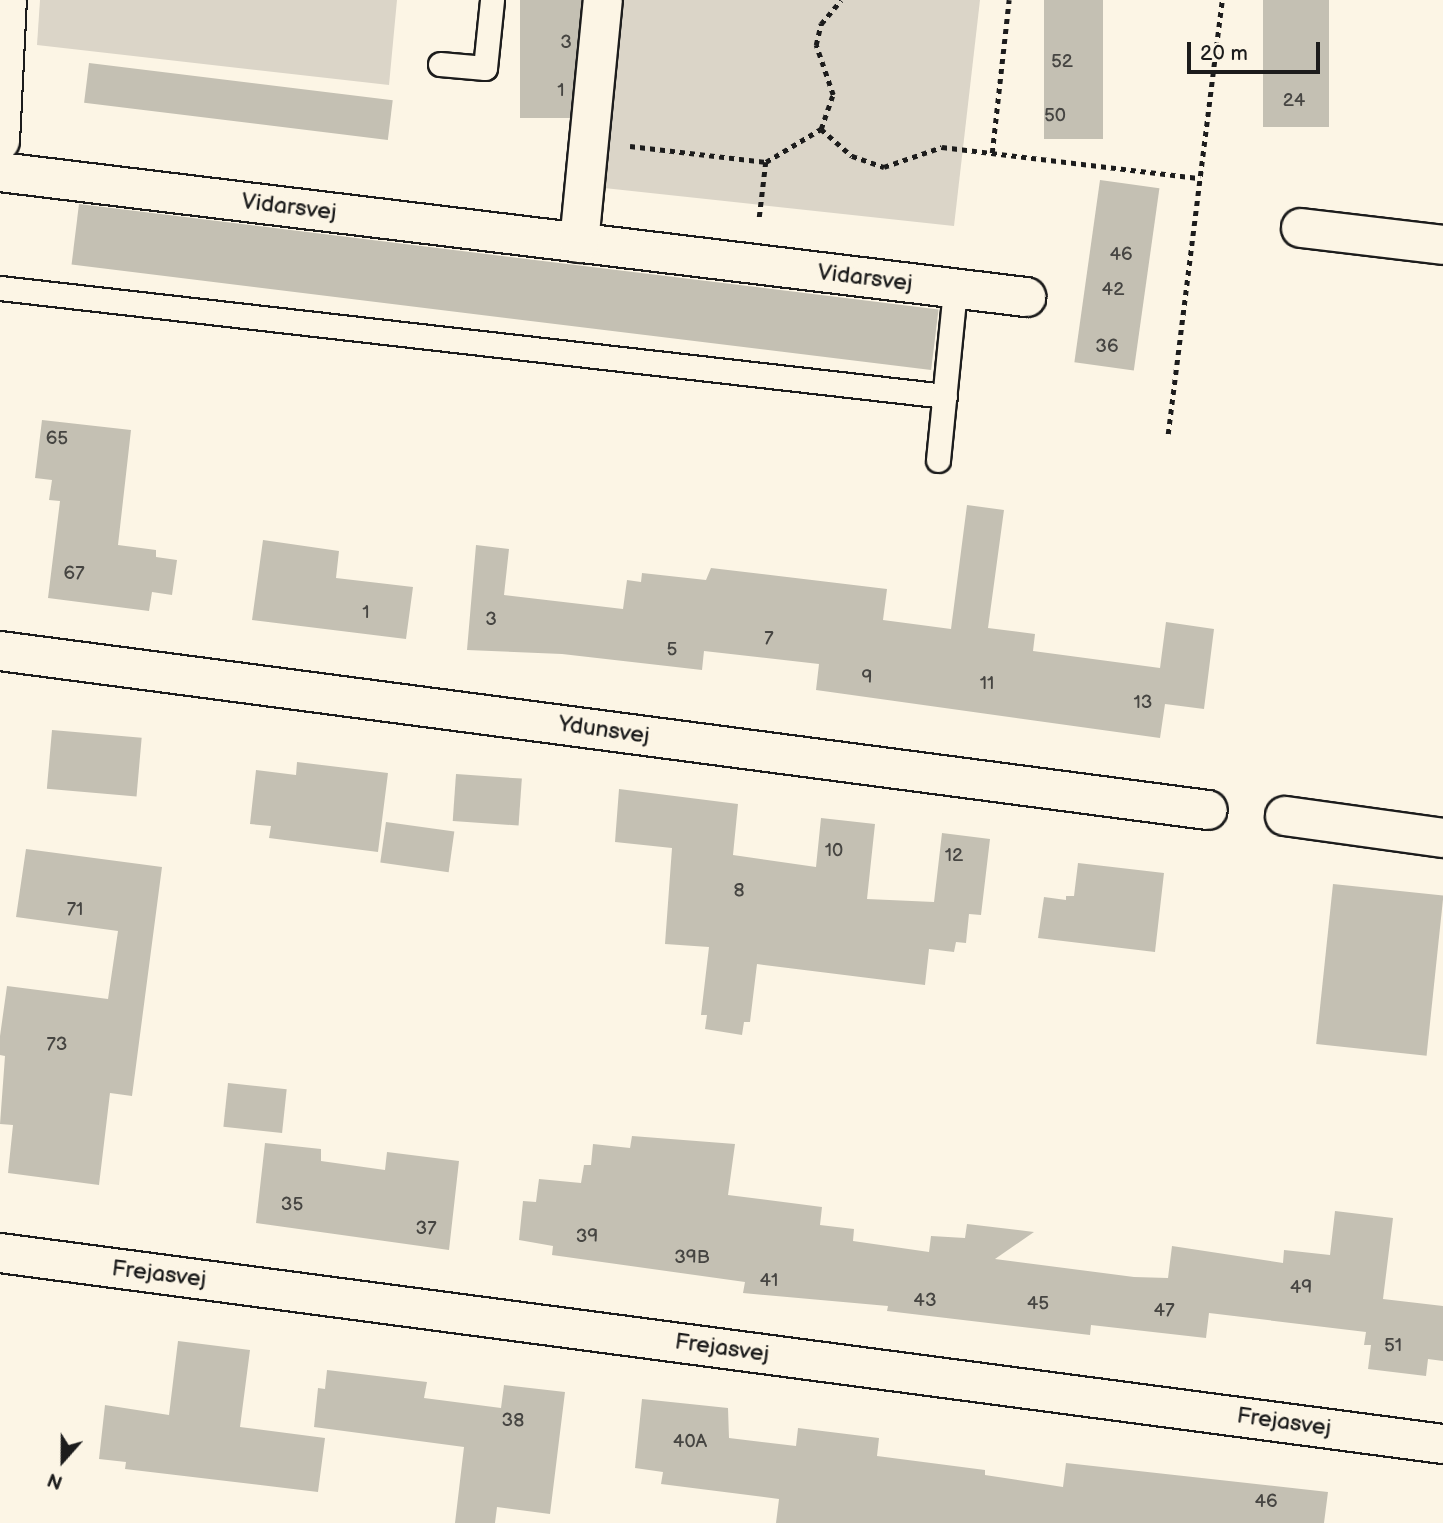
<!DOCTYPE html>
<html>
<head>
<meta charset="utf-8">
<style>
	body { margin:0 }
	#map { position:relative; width:1443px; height:1523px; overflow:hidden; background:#fcf5e5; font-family:"Balsamiq Sans",sans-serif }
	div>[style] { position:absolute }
	.green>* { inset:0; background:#dbd5c8 }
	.building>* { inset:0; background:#c4c0b3; transform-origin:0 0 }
	.path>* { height:4.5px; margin-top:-2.25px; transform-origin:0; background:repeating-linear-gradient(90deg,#1c1c1c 0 5px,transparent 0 10px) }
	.roads { filter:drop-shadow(2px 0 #1c1c1c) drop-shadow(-2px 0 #1c1c1c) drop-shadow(0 2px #1c1c1c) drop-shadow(0 -2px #1c1c1c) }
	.service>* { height:23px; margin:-11.5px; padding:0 11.5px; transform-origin:11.5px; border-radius:11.5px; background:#fcf5e5 }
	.minor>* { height:38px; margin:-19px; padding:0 19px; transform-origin:19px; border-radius:19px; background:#fcf5e5 }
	span { translate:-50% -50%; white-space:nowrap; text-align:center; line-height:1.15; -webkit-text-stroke:7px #fcf5e5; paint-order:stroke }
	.number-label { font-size:19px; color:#464542 }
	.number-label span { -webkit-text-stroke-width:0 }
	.street-label { font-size:23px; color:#1c1c1c }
	.north { position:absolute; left:28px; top:1425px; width:70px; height:70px; -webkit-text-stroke:5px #fcf5e5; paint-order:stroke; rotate:201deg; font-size:19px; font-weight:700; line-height:28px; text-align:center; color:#1c1c1c }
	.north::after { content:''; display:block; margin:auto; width:24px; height:32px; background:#1c1c1c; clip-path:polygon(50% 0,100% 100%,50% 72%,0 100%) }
	.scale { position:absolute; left:1187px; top:42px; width:133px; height:32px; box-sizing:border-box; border:4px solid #1c1c1c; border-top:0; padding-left:9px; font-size:21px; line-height:24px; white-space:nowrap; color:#1c1c1c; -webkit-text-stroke:5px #fcf5e5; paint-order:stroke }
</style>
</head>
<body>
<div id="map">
	<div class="green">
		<i style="clip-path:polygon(40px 0,397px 0,389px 85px,37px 45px)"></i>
		<i style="clip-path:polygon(624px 0,980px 0,954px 226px,604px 188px)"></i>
	</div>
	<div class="building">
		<i style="left:520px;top:0;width:61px;height:118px"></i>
		<i style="left:1044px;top:0;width:59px;height:139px"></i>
		<i style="left:1263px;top:0;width:66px;height:127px"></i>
		<i style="left:89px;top:63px;width:306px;height:40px;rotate:7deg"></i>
		<i style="left:1100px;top:180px;width:60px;height:184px;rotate:8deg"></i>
		<i style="left:79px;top:204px;width:866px;height:61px;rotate:7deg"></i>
		<i style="clip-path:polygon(42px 420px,131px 430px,118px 545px,156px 550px,156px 557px,177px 560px,172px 595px,152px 592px,149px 611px,48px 598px,60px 501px,49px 500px,52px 480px,35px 478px)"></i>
		<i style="clip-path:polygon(967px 505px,1004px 510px,988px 628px,1035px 634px,1033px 651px,1160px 668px,1166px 622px,1214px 629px,1204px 709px,1165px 704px,1160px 738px,816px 690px,819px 664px,704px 651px,702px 670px,562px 654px,467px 650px,476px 545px,509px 549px,504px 595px,623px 609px,627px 580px,641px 582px,642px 573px,706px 580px,711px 568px,887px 589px,883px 620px,951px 629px)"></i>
		<i style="clip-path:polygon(263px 540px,339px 551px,336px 578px,413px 587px,406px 639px,252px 620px)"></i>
		<i style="left:52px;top:730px;width:90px;height:59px;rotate:5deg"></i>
		<i style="clip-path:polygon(297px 762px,388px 773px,378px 852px,269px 838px,271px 826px,250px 824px,256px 770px,296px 775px)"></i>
		<i style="left:456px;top:774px;width:66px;height:47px;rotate:4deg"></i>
		<i style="clip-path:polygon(619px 789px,738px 804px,733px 855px,816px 867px,821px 818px,875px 824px,867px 899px,934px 902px,942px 833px,990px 839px,981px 915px,969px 914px,966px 943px,956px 942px,954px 952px,929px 949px,925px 985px,757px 964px,750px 1022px,744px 1022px,742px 1035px,705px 1029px,707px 1015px,701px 1015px,709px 947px,665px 944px,672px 848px,615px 842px)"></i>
		<i style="left:386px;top:822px;width:69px;height:41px;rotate:8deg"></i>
		<i style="clip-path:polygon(26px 849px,162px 867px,132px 1096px,110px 1093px,99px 1185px,8px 1173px,13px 1125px,0 1124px,5px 1056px,0 1055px,0 1036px,7px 986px,108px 999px,118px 931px,16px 917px)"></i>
		<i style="clip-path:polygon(1078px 863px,1164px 873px,1155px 952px,1038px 938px,1044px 897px,1066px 900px,1066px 896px,1074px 896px)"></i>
		<i style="left:1333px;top:884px;width:111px;height:161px;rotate:6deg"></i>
		<i style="left:228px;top:1083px;width:59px;height:44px;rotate:6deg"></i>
		<i style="clip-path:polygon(632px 1136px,735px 1144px,728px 1195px,822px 1207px,820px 1225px,854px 1229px,853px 1241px,929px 1252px,931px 1236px,965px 1238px,967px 1224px,1034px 1232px,995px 1259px,1134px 1277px,1168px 1278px,1172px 1246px,1283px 1263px,1284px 1250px,1330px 1255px,1335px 1211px,1393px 1218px,1383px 1299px,1443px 1306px,1443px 1361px,1428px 1359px,1426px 1376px,1368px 1369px,1371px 1345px,1364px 1345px,1366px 1332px,1209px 1313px,1206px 1338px,1091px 1325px,1090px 1335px,887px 1311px,888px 1306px,743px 1293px,745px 1282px,552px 1255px,553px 1246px,519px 1240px,523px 1201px,536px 1202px,539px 1179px,581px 1183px,584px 1165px,591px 1165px,593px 1144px,630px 1148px)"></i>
		<i style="clip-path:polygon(265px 1143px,321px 1149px,321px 1161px,385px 1170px,387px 1152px,459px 1161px,449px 1250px,256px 1223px)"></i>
		<i style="clip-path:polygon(178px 1341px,250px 1350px,240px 1427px,325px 1438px,318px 1492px,125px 1469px,126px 1462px,99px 1459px,105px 1405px,169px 1415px)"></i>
		<i style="clip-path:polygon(327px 1370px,427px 1382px,424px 1398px,501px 1408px,504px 1385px,565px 1392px,550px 1514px,497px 1507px,495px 1523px,455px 1523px,464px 1447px,314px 1427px,318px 1388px,325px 1389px)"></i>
		<i style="clip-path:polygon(642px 1399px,728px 1408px,729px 1438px,796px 1446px,798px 1428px,879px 1438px,877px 1456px,985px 1470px,985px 1475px,1063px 1487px,1066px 1463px,1328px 1492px,1324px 1523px,776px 1523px,779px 1499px,661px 1484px,663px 1472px,635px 1468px)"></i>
	</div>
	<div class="path">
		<i style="left:821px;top:129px;width:36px;rotate:-71deg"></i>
		<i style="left:833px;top:95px;width:53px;rotate:-108.8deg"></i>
		<i style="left:816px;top:45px;width:22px;rotate:-77deg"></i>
		<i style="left:821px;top:24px;width:31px;rotate:-50deg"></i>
		<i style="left:630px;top:146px;width:137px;rotate:6.7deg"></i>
		<i style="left:766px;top:162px;width:60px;rotate:96.7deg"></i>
		<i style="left:992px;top:153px;width:154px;rotate:-83.7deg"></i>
		<i style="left:766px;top:162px;width:64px;rotate:-31deg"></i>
		<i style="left:821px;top:129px;width:41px;rotate:41.1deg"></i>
		<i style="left:852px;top:156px;width:34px;rotate:19deg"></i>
		<i style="left:884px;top:167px;width:61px;rotate:-19deg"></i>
		<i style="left:942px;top:147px;width:260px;rotate:6.9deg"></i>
		<i style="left:1168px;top:434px;width:437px;rotate:-82.9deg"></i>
	</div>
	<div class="roads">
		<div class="service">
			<i style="left:440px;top:64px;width:45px;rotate:5.1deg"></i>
			<i style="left:485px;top:68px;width:68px;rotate:-84.1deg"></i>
			<i style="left:0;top:288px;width:951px;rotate:6.52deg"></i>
			<i style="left:938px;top:460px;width:171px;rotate:-84.3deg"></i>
		</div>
		<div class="minor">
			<i style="left:0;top:141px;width:141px;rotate:-87.2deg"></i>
			<i style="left:0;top:172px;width:1034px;rotate:6.95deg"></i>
			<i style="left:1301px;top:228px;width:143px;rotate:6.8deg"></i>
			<i style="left:579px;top:243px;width:244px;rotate:-84.4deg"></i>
			<i style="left:0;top:651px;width:1218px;rotate:7.5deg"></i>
			<i style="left:1285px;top:816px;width:160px;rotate:7.9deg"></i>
			<i style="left:0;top:1253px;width:1456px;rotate:7.54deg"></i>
		</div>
	</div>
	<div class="number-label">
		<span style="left:566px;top:43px">3</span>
		<span style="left:1062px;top:62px">52</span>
		<span style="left:561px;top:91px">1</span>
		<span style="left:1294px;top:101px">24</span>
		<span style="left:1055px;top:116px">50</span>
		<span style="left:1121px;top:255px">46</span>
		<span style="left:1113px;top:290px">42</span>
		<span style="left:1107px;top:347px">36</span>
		<span style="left:57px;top:439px">65</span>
		<span style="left:74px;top:574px">67</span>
		<span style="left:366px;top:613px">1</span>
		<span style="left:491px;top:620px">3</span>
		<span style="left:769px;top:639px">7</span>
		<span style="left:672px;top:650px">5</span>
		<span style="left:867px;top:678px">9</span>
		<span style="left:987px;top:684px">11</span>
		<span style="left:1143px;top:703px">13</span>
		<span style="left:834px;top:851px">10</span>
		<span style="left:954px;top:856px">12</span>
		<span style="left:739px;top:891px">8</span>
		<span style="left:75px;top:910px">71</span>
		<span style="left:57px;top:1045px">73</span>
		<span style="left:292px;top:1205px">35</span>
		<span style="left:426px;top:1229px">37</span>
		<span style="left:587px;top:1237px">39</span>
		<span style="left:692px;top:1258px">39B</span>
		<span style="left:769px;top:1281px">41</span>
		<span style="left:1301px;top:1288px">49</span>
		<span style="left:925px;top:1301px">43</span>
		<span style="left:1038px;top:1304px">45</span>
		<span style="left:1164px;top:1311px">47</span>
		<span style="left:1393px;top:1346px">51</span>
		<span style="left:513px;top:1421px">38</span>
		<span style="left:690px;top:1442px">40A</span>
		<span style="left:1266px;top:1502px">46</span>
	</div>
	<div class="street-label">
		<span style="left:289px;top:207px;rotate:7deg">Vidarsvej</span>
		<span style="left:865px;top:278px;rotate:7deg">Vidarsvej</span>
		<span style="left:604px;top:730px;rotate:8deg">Ydunsvej</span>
		<span style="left:159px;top:1274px;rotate:7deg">Frejasvej</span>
		<span style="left:722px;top:1348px;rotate:8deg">Frejasvej</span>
		<span style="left:1284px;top:1422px;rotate:8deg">Frejasvej</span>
	</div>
	<div class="north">N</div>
	<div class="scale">20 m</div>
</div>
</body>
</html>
